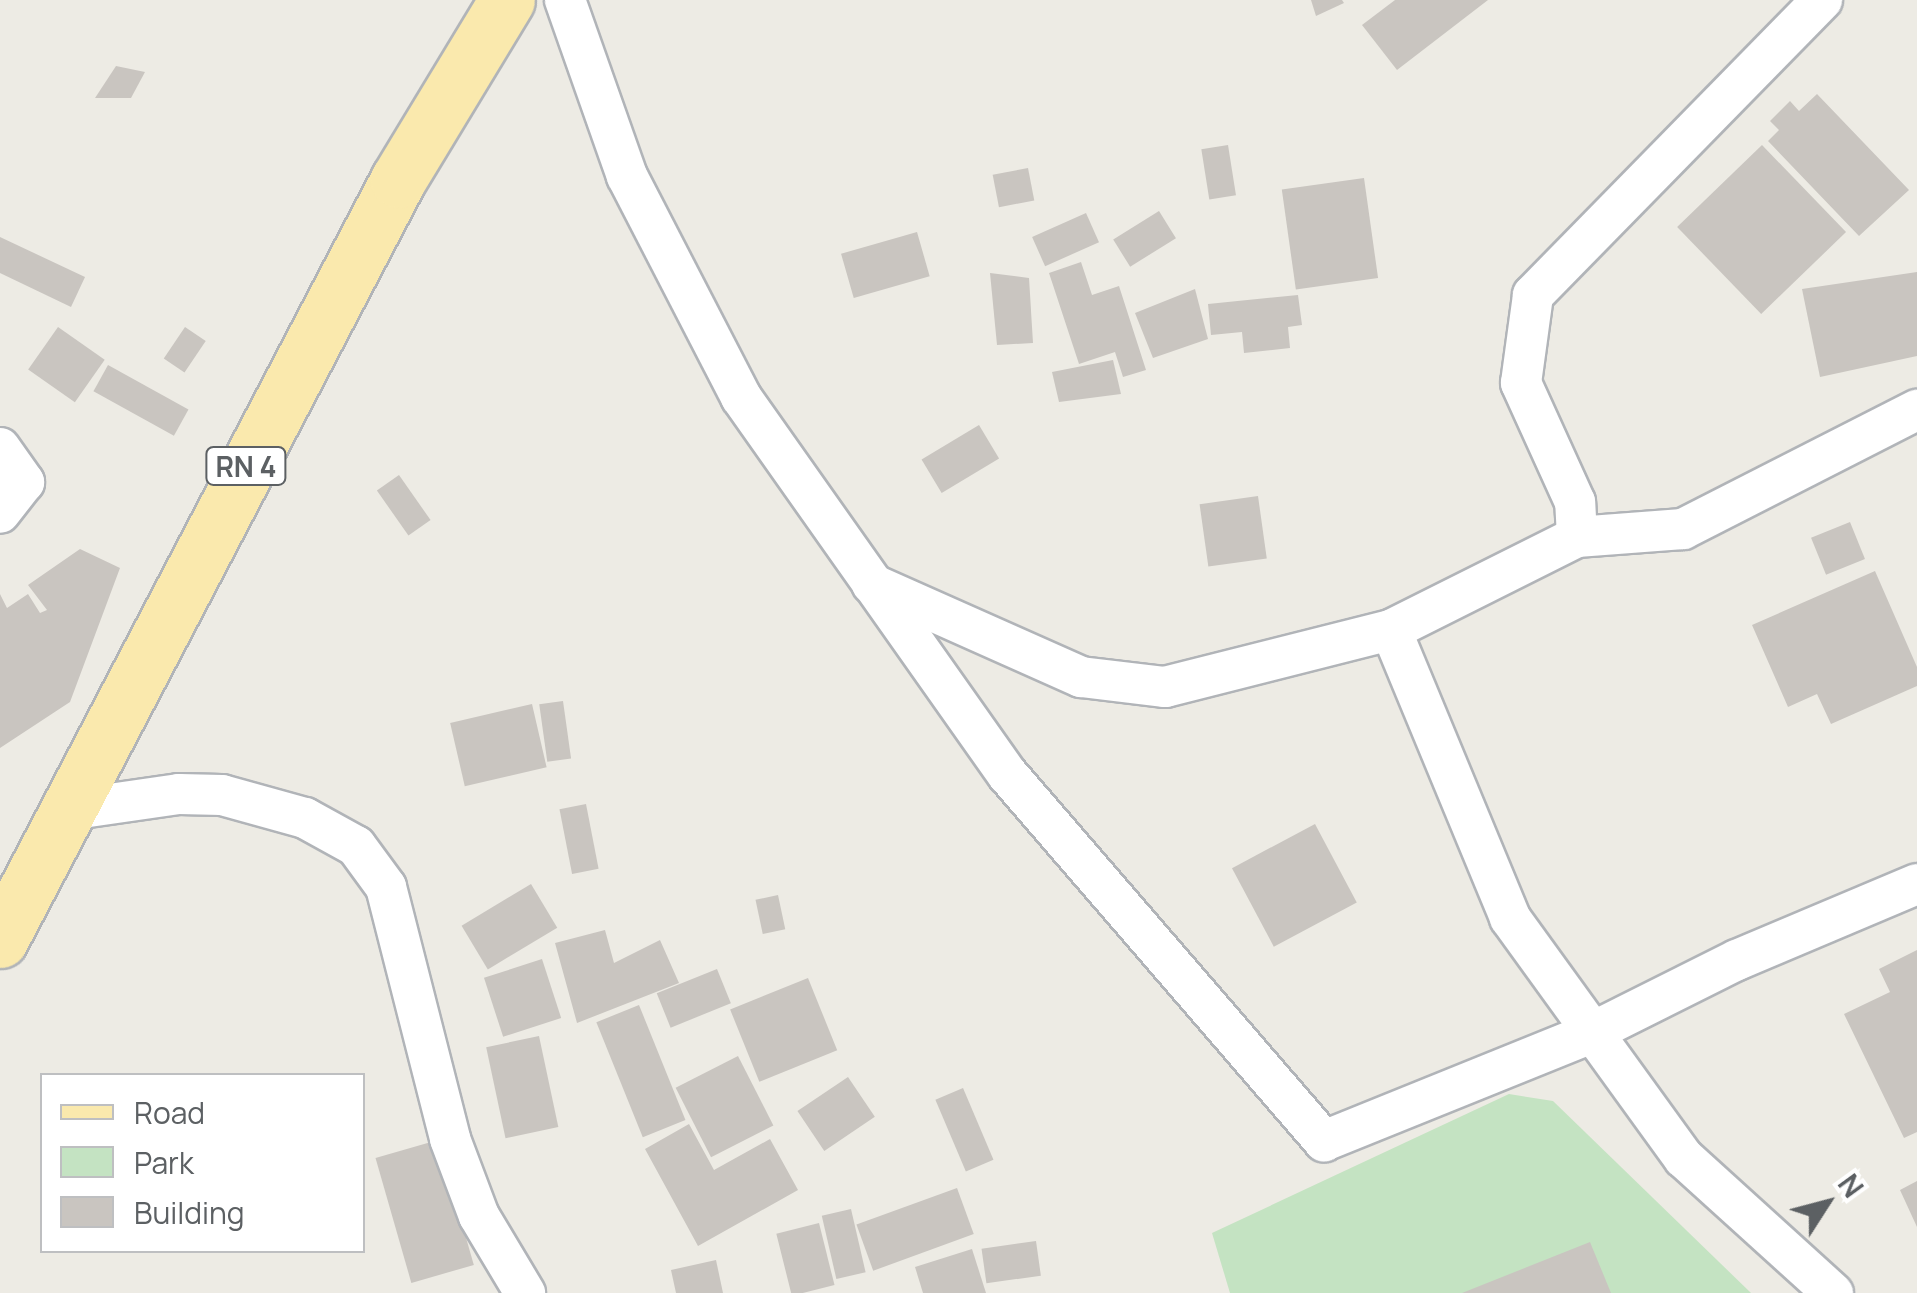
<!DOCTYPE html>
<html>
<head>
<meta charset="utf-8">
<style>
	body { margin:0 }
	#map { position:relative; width:1917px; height:1293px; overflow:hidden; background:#edebe4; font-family:Manrope,sans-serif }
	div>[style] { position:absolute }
	.green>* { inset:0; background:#c4e3c2 }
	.building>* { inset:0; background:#c9c5c0; transform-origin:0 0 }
	.roads { filter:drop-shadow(2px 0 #b1b4b8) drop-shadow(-2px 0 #b1b4b8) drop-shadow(0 2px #b1b4b8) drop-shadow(0 -2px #b1b4b8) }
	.street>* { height:40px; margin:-20px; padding:0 20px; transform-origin:20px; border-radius:20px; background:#fff }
	.primary>* { height:55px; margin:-27.5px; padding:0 27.5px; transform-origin:27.5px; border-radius:27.5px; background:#fae9ad }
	span { translate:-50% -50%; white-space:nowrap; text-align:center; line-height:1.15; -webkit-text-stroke:10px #fff; paint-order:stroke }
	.shield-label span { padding:2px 8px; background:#fff; border:2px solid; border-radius:8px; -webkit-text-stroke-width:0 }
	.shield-label { font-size:28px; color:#5c6063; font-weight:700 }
	.legend { position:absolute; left:40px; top:1073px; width:325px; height:180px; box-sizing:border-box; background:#fff; border:2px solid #bebfc1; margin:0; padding:12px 18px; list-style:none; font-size:30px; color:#5c6063 }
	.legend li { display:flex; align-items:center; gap:20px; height:50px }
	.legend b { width:50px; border:2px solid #bebfc1 }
	.north { position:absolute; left:1777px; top:1153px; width:100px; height:100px; -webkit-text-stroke:8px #fff; paint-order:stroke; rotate:54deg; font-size:28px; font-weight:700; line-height:40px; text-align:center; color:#5c6063 }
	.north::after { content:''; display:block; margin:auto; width:35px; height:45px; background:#5c6063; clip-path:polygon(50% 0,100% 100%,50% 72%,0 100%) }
</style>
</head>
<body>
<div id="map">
	<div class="green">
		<i style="clip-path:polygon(1509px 1094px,1553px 1101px,1751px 1293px,1230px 1293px,1212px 1233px)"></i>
	</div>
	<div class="building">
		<i style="clip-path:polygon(1311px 0,1342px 0,1344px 3px,1316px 16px)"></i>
		<i style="clip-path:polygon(1395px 0,1488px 0,1397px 70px,1362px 25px)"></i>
		<i style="clip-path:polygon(116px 66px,145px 72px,131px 98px,95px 98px)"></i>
		<i style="clip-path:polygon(1817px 94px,1909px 190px,1859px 236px,1768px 141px,1779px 130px,1770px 121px,1790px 101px,1799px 111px)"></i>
		<i style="left:1228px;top:145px;width:51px;height:27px;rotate:81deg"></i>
		<i style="left:1762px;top:145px;width:121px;height:118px;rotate:46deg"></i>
		<i style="left:1028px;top:168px;width:33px;height:36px;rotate:79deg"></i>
		<i style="left:1364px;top:178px;width:101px;height:83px;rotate:82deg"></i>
		<i style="left:1159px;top:211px;width:32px;height:54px;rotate:58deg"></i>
		<i style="left:1086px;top:213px;width:32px;height:59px;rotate:66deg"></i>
		<i style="left:917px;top:232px;width:46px;height:79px;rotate:74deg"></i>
		<i style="clip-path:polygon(0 237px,85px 277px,71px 307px,0 273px)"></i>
		<i style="clip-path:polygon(1081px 262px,1092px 295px,1119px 286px,1146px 370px,1123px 377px,1115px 352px,1079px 364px,1049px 273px)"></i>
		<i style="clip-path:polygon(1917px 272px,1917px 356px,1820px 377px,1802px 289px)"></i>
		<i style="clip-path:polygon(990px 273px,1029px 278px,1033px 343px,997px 345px)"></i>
		<i style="clip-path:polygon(1195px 289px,1208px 339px,1153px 358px,1135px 313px)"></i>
		<i style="clip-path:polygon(1298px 295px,1302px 325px,1288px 327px,1290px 348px,1244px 353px,1242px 332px,1211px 335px,1208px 304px)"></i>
		<i style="left:58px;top:327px;width:57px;height:52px;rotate:35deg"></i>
		<i style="left:185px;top:327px;width:25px;height:38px;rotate:34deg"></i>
		<i style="clip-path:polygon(1113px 360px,1121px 394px,1059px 402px,1052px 372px)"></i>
		<i style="left:108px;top:365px;width:92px;height:30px;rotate:29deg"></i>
		<i style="left:979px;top:425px;width:39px;height:67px;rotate:59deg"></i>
		<i style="left:399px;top:475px;width:55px;height:27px;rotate:55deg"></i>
		<i style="left:1258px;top:496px;width:63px;height:59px;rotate:82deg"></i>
		<i style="left:1850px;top:522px;width:40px;height:42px;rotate:68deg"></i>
		<i style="clip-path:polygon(80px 549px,120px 568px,70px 702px,0 748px,0 594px,7px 608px,28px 594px,40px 613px,47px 610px,28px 585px)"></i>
		<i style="clip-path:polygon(1875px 571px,1917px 667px,1917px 686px,1831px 724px,1817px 694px,1788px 707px,1752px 625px)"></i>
		<i style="left:563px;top:701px;width:58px;height:24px;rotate:82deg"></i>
		<i style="left:532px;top:704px;width:65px;height:84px;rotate:77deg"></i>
		<i style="left:586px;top:804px;width:66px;height:27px;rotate:79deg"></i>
		<i style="left:1315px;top:824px;width:89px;height:94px;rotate:62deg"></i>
		<i style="left:531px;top:884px;width:51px;height:81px;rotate:59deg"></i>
		<i style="left:778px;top:895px;width:35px;height:23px;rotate:78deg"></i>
		<i style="clip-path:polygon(605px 930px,614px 963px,660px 940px,679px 983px,577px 1023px,555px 943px)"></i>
		<i style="clip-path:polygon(1917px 950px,1917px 1132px,1904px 1138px,1844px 1014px,1890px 992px,1879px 969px)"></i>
		<i style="left:542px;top:959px;width:62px;height:61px;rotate:72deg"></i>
		<i style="left:717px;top:969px;width:37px;height:65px;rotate:68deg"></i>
		<i style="left:808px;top:978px;width:78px;height:84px;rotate:68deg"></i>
		<i style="left:639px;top:1005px;width:124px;height:46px;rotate:68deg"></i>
		<i style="left:539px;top:1036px;width:93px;height:54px;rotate:78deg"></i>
		<i style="left:738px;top:1056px;width:78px;height:70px;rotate:63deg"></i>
		<i style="left:848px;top:1077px;width:48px;height:61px;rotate:56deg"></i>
		<i style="left:963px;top:1088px;width:78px;height:30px;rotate:67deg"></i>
		<i style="clip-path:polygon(689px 1124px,714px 1170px,770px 1139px,798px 1190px,698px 1246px,645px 1149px)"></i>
		<i style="left:438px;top:1140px;width:130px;height:65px;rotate:74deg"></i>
		<i style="clip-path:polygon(1917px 1181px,1917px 1227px,1900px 1190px)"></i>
		<i style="left:957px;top:1188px;width:49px;height:107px;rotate:70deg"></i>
		<i style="left:851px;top:1209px;width:65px;height:30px;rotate:77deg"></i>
		<i style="left:819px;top:1223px;width:64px;height:44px;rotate:76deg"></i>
		<i style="left:1036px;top:1241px;width:35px;height:55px;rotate:82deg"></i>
		<i style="clip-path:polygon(1590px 1242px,1611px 1293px,1462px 1293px)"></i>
		<i style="clip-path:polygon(972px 1249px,986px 1293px,923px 1293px,915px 1267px)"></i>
		<i style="clip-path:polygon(716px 1260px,723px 1293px,676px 1293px,671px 1270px)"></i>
	</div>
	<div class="roads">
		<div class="street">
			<i style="left:565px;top:0;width:187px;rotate:70.6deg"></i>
			<i style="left:627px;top:176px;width:249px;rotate:62.7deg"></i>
			<i style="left:741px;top:397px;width:463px;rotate:54.8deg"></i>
			<i style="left:1008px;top:775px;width:484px;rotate:49.2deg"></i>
			<i style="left:1324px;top:1141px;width:286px;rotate:-22deg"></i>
			<i style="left:1589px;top:1034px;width:165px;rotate:-26.6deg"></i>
			<i style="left:1737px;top:960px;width:195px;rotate:-22.9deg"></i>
			<i style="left:0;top:448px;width:42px;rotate:54.8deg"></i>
			<i style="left:24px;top:482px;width:39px;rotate:128deg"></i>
			<i style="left:1577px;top:537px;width:106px;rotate:-4.3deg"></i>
			<i style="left:1683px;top:529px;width:263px;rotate:-27deg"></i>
			<i style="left:872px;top:584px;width:229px;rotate:24deg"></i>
			<i style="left:1081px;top:677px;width:85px;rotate:6.8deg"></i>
			<i style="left:1165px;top:687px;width:233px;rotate:-14.2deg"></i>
			<i style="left:1391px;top:630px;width:208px;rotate:-26.6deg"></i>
			<i style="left:1577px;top:537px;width:35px;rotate:-93deg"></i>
			<i style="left:1575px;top:502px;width:131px;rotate:-114.4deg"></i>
			<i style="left:1521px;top:383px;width:89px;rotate:-82.2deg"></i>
			<i style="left:1533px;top:295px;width:413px;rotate:-45.6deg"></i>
			<i style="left:1391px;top:630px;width:312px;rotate:67.5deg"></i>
			<i style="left:1510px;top:918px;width:296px;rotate:54.1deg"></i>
			<i style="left:1684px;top:1158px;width:201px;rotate:42.2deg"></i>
			<i style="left:68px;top:810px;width:112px;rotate:-8.2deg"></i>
			<i style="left:179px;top:794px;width:43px;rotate:1.3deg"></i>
			<i style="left:222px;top:795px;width:86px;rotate:15.5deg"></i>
			<i style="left:305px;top:818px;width:58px;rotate:28.8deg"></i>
			<i style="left:356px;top:846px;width:51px;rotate:53.8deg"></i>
			<i style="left:386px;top:887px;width:260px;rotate:75.7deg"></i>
			<i style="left:450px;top:1139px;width:82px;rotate:69.4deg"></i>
			<i style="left:479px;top:1216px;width:90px;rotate:59.1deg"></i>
		</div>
		<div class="primary">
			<i style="left:0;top:940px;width:858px;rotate:-62.36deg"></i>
			<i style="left:398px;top:180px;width:210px;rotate:-58.8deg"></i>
		</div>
	</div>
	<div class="shield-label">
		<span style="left:246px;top:466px">RN 4</span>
	</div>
	<ul class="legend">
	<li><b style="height:12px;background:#fae9ad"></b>Road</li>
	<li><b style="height:28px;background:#c4e3c2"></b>Park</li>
	<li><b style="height:28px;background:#c9c5c0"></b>Building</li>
	</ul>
	<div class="north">N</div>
</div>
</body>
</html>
